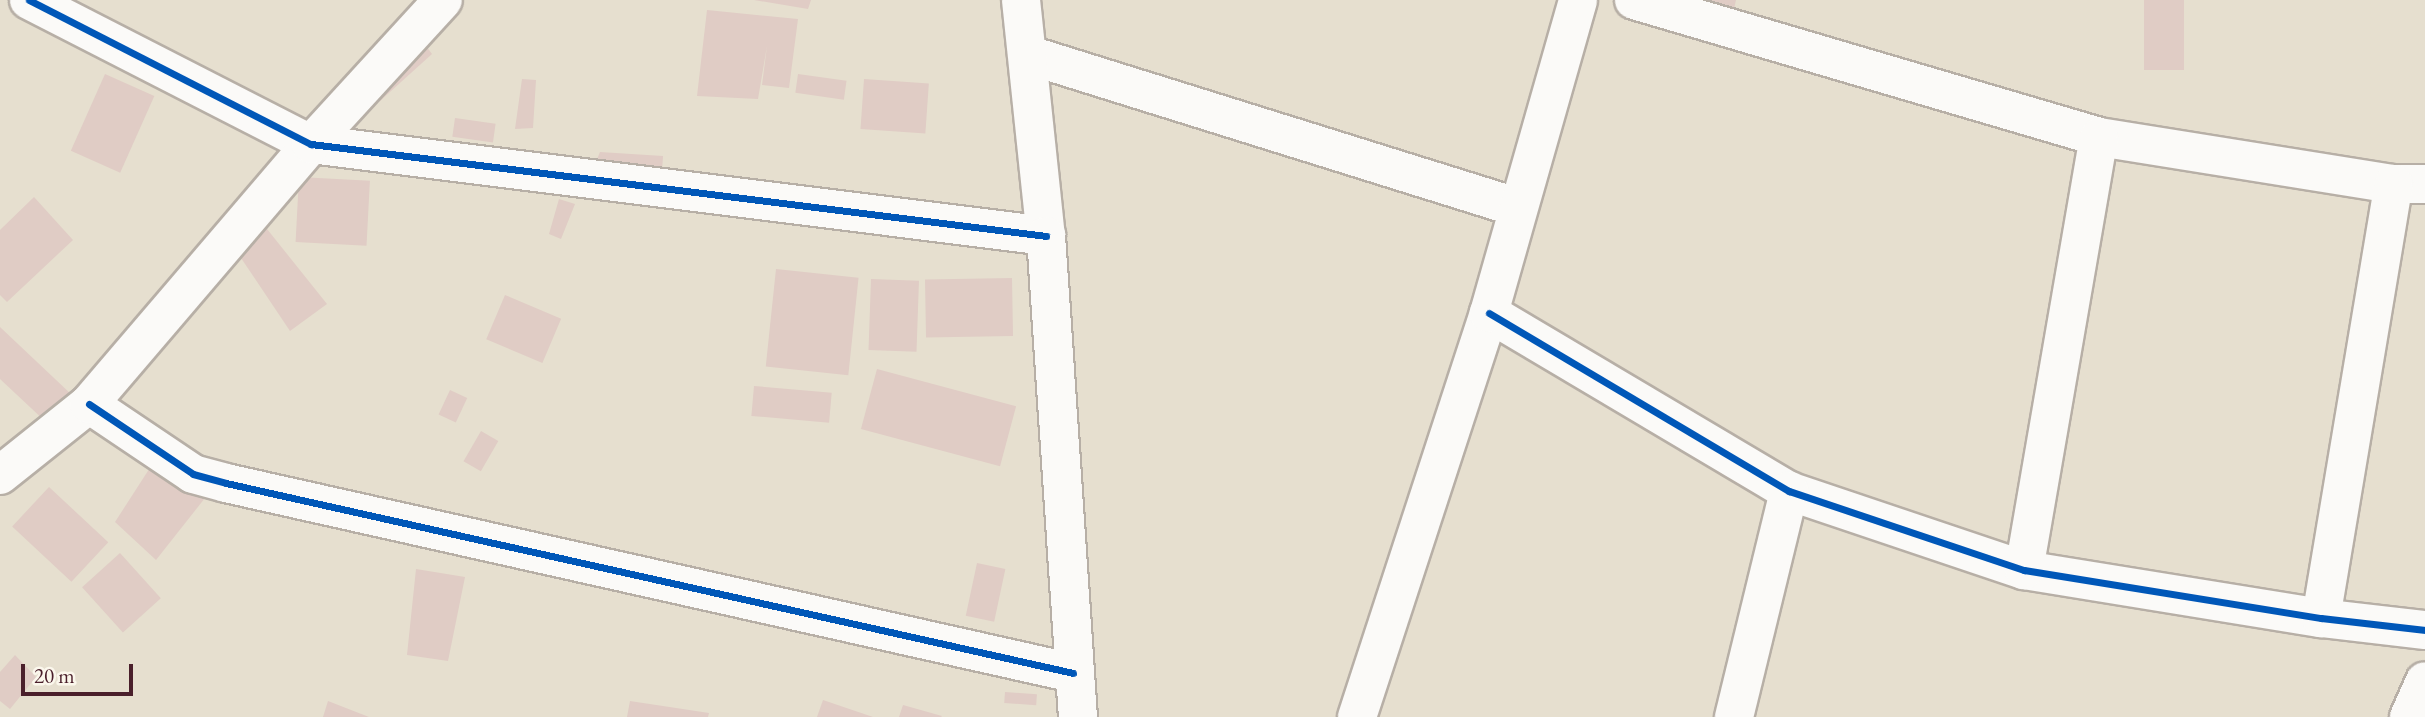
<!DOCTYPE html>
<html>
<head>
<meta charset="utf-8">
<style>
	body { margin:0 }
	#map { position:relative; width:2425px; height:717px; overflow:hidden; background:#e6dfcf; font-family:"EB Garamond",serif }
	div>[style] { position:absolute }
	.building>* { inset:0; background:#e0ccc5; transform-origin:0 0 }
	.roads { filter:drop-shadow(2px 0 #b7afa6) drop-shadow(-2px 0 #b7afa6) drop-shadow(0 2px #b7afa6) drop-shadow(0 -2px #b7afa6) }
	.minor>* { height:38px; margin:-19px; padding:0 19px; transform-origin:19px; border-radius:19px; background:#fbfaf8 }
	.major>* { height:38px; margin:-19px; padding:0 19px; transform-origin:19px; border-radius:19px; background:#fbfaf8 }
	.cycleway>* { height:7px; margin:-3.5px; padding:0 3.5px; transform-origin:3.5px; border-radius:3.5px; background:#0057b8 }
	span { translate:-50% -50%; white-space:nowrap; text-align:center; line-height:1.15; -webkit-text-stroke:5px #fbf7ec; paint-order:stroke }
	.scale { position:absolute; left:21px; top:664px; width:112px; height:32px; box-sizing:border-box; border:4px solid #4a1f2b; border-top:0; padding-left:9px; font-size:21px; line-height:24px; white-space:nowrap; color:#4a1f2b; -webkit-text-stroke:5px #fbf7ec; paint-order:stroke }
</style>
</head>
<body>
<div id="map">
	<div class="building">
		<i style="clip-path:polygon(754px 0,811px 0,808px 9px)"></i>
		<i style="clip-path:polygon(1655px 0,1736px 0,1732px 18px)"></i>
		<i style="left:2144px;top:0;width:40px;height:70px"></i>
		<i style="clip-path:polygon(707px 10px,798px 19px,789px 88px,762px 85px,767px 46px,758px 99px,697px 96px)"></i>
		<i style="clip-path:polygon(415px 31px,432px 54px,380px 101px,341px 86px)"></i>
		<i style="left:105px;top:74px;width:54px;height:84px;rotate:24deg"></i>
		<i style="left:798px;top:74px;width:49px;height:19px;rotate:8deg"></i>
		<i style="clip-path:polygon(522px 79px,536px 80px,533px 128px,515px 129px)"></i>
		<i style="left:864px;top:79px;width:65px;height:50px;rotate:4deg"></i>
		<i style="left:455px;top:118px;width:41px;height:19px;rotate:8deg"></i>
		<i style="clip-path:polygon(600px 152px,663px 156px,662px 171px,593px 169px)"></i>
		<i style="left:299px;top:177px;width:71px;height:65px;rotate:3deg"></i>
		<i style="clip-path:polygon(34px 197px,73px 240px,7px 302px,0 295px,0 230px)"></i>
		<i style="clip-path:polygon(559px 199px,575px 204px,561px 239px,549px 234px)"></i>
		<i style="clip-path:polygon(267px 229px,327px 304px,290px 331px,239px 255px)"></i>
		<i style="left:776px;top:269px;width:83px;height:98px;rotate:6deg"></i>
		<i style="left:1012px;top:278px;width:58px;height:87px;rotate:89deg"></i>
		<i style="left:871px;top:279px;width:48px;height:71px;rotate:2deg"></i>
		<i style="left:505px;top:295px;width:61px;height:48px;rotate:23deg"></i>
		<i style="clip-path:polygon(0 327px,72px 395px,47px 423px,0 379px)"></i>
		<i style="left:877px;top:369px;width:144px;height:62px;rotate:15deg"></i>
		<i style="left:754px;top:386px;width:78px;height:30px;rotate:5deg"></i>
		<i style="left:450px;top:390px;width:19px;height:27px;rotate:25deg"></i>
		<i style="left:481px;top:431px;width:20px;height:35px;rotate:30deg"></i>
		<i style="clip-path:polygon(155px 460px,205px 498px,156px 560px,115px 522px)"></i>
		<i style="left:49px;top:487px;width:81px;height:54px;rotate:43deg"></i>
		<i style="left:120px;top:553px;width:61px;height:51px;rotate:48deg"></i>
		<i style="left:977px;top:563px;width:29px;height:54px;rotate:12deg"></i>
		<i style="clip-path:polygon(416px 569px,465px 577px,448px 661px,407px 655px)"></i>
		<i style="clip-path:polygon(15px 655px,36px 677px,10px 709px,0 701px,0 672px)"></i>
		<i style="left:1005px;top:692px;width:32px;height:11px;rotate:4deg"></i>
		<i style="clip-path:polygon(823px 700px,873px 717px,817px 717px)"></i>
		<i style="clip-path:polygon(328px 701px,369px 717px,323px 717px)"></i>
		<i style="clip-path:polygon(630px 701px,709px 713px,708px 717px,627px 717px)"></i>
		<i style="clip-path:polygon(903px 705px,942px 716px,941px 717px,899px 717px)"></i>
	</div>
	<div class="roads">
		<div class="minor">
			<i style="left:29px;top:0;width:317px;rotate:27.1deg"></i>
			<i style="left:311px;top:144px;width:741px;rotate:7.13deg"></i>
			<i style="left:1634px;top:0;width:485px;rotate:16.4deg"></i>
			<i style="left:2099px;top:137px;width:299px;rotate:9.1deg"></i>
			<i style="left:2394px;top:184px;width:31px"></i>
			<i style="left:1029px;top:55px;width:510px;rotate:17.33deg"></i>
			<i style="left:1489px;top:313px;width:349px;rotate:30.7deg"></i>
			<i style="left:1789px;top:491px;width:248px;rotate:18.6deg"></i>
			<i style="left:2024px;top:570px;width:301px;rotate:9.2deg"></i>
			<i style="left:2321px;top:618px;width:105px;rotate:6.6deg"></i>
			<i style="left:89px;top:404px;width:125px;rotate:33.9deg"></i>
			<i style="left:193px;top:474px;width:34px;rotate:15deg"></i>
			<i style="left:226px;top:483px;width:868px;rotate:12.64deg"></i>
			<i style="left:0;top:475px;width:114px;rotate:-38.6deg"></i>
			<i style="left:89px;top:404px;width:342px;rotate:-49.5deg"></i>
			<i style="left:311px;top:144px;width:195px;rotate:-47.5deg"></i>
			<i style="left:2024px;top:570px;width:439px;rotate:-80.2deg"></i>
			<i style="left:2321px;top:618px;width:440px;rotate:-80.5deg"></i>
			<i style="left:1357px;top:717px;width:425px;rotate:-71.9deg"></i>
			<i style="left:1489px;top:313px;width:325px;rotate:-74.1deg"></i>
			<i style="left:1734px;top:717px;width:233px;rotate:-76.3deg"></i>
			<i style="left:2409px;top:717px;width:39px;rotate:-66deg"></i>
		</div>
		<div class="major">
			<i style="left:1021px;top:0;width:237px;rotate:84deg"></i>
			<i style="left:1046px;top:236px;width:482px;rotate:86.2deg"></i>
		</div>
	</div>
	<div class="cycleway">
		<i style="left:29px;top:0;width:317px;rotate:27.1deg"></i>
		<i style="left:311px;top:144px;width:741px;rotate:7.13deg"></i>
		<i style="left:1489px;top:313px;width:349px;rotate:30.7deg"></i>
		<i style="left:1789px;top:491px;width:248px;rotate:18.6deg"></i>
		<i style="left:2024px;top:570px;width:301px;rotate:9.2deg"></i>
		<i style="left:2321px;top:618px;width:105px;rotate:6.6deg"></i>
		<i style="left:89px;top:404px;width:125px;rotate:33.9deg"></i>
		<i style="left:193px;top:474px;width:34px;rotate:15deg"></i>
		<i style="left:226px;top:483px;width:868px;rotate:12.64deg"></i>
	</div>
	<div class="scale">20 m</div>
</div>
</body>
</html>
